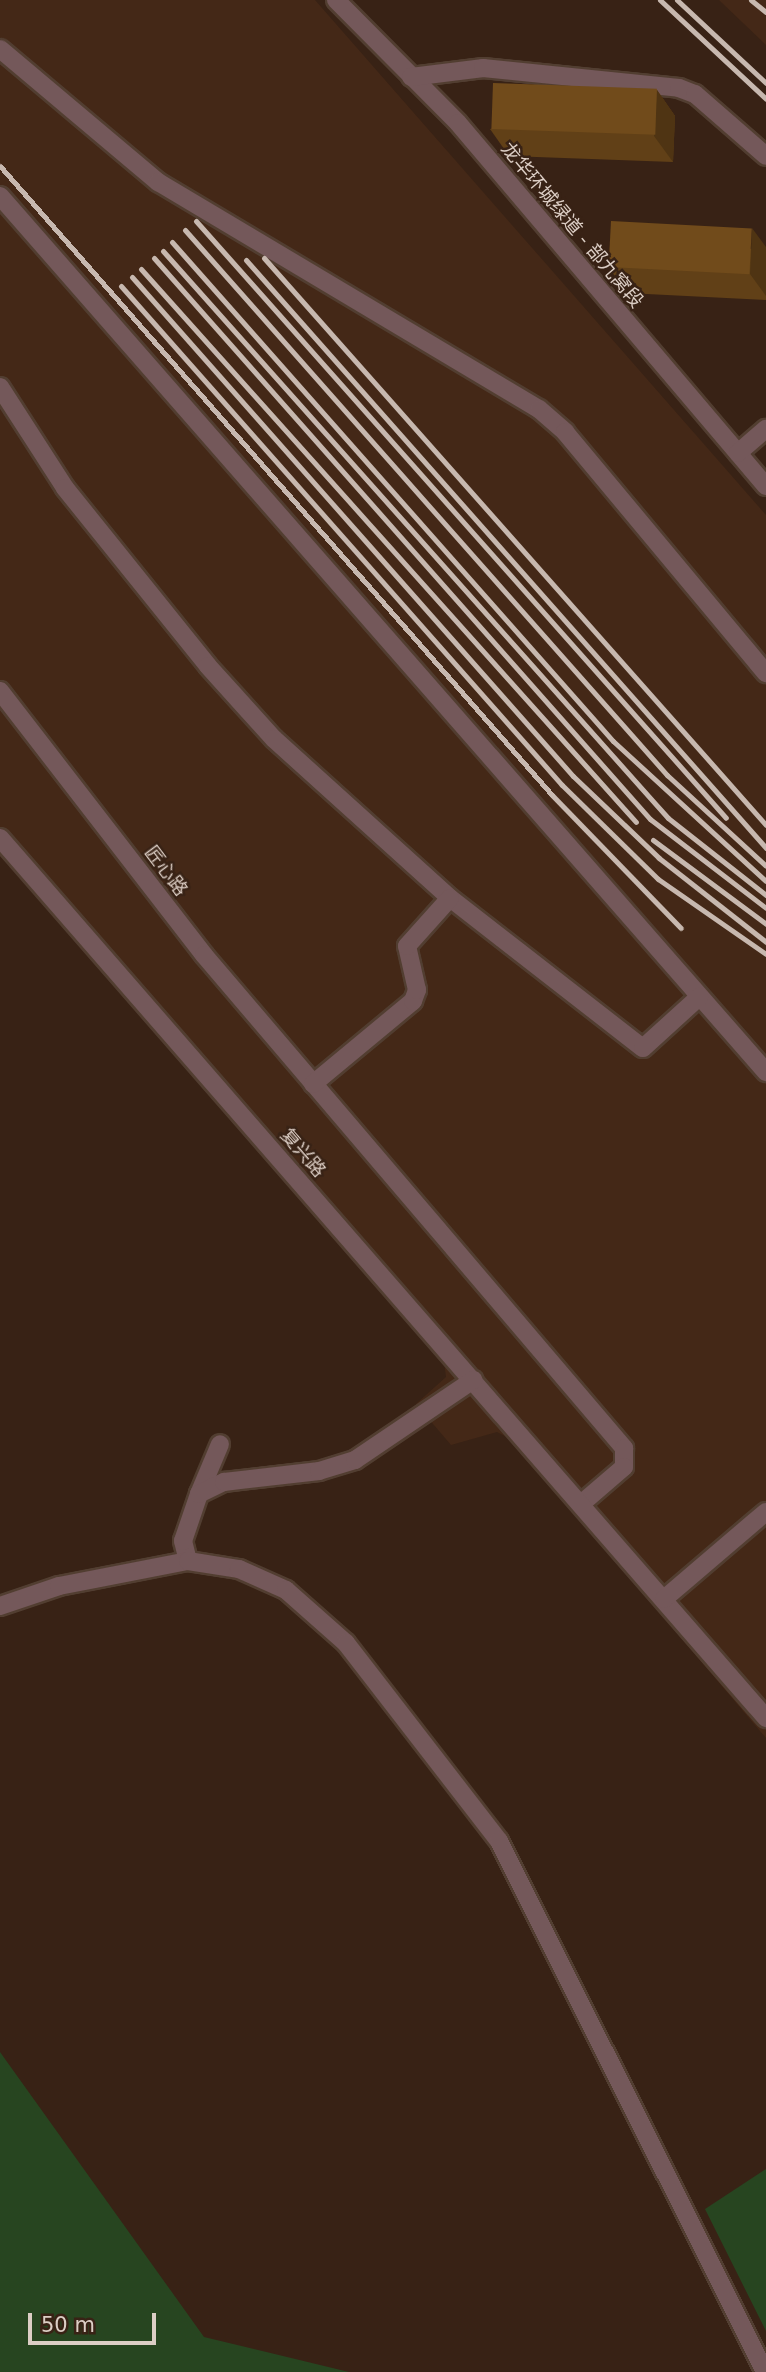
<!DOCTYPE html>
<html>
<head>
<meta charset="utf-8">
<style>
	body { margin:0 }
	#map { position:relative; width:766px; height:2372px; overflow:hidden; background:#382215; font-family:"DejaVu Sans","Noto Sans SC",sans-serif }
	div>[style] { position:absolute }
	.built>* { inset:0; background:#442817 }
	.green>* { inset:0; background:#274520 }
	.roads { filter:drop-shadow(2px 0 #523e31) drop-shadow(-2px 0 #523e31) drop-shadow(0 2px #523e31) drop-shadow(0 -2px #523e31) }
	.minor>* { height:18px; margin:-9px; padding:0 9px; transform-origin:9px; border-radius:9px; background:#74585a }
	.rail>* { height:5px; margin:-2.5px; padding:0 2.5px; transform-origin:2.5px; border-radius:2.5px; background:#c7b8af }
	.wall>* { inset:0; background:#614017 }
	.shaded-wall>* { inset:0; background:#4f3413 }
	.building>* { inset:0; background:#714b1b; transform-origin:0 0 }
	span { translate:-50% -50%; white-space:nowrap; text-align:center; line-height:1.15; -webkit-text-stroke:5px #382215; paint-order:stroke }
	.street-label { font-size:19px; color:#dccec5 }
	.scale { position:absolute; left:28px; top:2313px; width:128px; height:32px; box-sizing:border-box; border:4px solid #dccec5; border-top:0; padding-left:9px; font-size:21px; line-height:24px; white-space:nowrap; color:#dccec5; -webkit-text-stroke:5px #382215; paint-order:stroke }
</style>
</head>
<body>
<div id="map">
	<div class="built">
		<i style="clip-path:polygon(0 0,315px 0,766px 515px,766px 1738px,513px 1440px,497px 1432px,451px 1445px,416px 1404px,446px 1377px,444px 1362px,0 853px)"></i>
		<i style="clip-path:polygon(719px 0,766px 0,766px 45px)"></i>
	</div>
	<div class="green">
		<i style="clip-path:polygon(0 2052px,204px 2337px,349px 2372px,0 2372px)"></i>
		<i style="clip-path:polygon(766px 2169px,766px 2331px,705px 2209px)"></i>
	</div>
	<div class="roads">
		<div class="minor">
			<i style="left:336px;top:0;width:173px;rotate:45.2deg"></i>
			<i style="left:458px;top:123px;width:476px;rotate:49.7deg"></i>
			<i style="left:0;top:49px;width:207px;rotate:40.1deg"></i>
			<i style="left:158px;top:182px;width:443px;rotate:30.8deg"></i>
			<i style="left:539px;top:409px;width:35px;rotate:41deg"></i>
			<i style="left:565px;top:432px;width:314px;rotate:50.2deg"></i>
			<i style="left:411px;top:77px;width:73px;rotate:-7.1deg"></i>
			<i style="left:483px;top:68px;width:197px;rotate:5.8deg"></i>
			<i style="left:679px;top:88px;width:17px;rotate:21deg"></i>
			<i style="left:695px;top:94px;width:94px;rotate:41.1deg"></i>
			<i style="left:0;top:196px;width:1164px;rotate:48.83deg"></i>
			<i style="left:0;top:387px;width:120px;rotate:57.2deg"></i>
			<i style="left:65px;top:488px;width:228px;rotate:51.2deg"></i>
			<i style="left:208px;top:666px;width:98px;rotate:47.9deg"></i>
			<i style="left:274px;top:739px;width:237px;rotate:42.1deg"></i>
			<i style="left:450px;top:898px;width:244px;rotate:37.9deg"></i>
			<i style="left:643px;top:1048px;width:76px;rotate:-42.3deg"></i>
			<i style="left:738px;top:453px;width:37px;rotate:-41deg"></i>
			<i style="left:0;top:691px;width:334px;rotate:52.3deg"></i>
			<i style="left:204px;top:955px;width:648px;rotate:49.57deg"></i>
			<i style="left:624px;top:1448px;width:19px;rotate:90deg"></i>
			<i style="left:624px;top:1467px;width:57px;rotate:139.3deg"></i>
			<i style="left:0;top:838px;width:1167px;rotate:48.96deg"></i>
			<i style="left:313px;top:1084px;width:130px;rotate:-39.7deg"></i>
			<i style="left:413px;top:1001px;width:12px;rotate:-70deg"></i>
			<i style="left:417px;top:990px;width:45px;rotate:-102.8deg"></i>
			<i style="left:407px;top:946px;width:64px;rotate:-48.1deg"></i>
			<i style="left:199px;top:1494px;width:54px;rotate:-67.2deg"></i>
			<i style="left:188px;top:1561px;width:21px;rotate:-104deg"></i>
			<i style="left:183px;top:1541px;width:50px;rotate:-71.2deg"></i>
			<i style="left:199px;top:1494px;width:28px;rotate:-26deg"></i>
			<i style="left:224px;top:1482px;width:96px;rotate:-6.6deg"></i>
			<i style="left:319px;top:1471px;width:38px;rotate:-17deg"></i>
			<i style="left:355px;top:1460px;width:143px;rotate:-34.1deg"></i>
			<i style="left:664px;top:1599px;width:134px;rotate:-40.5deg"></i>
			<i style="left:0;top:1606px;width:62px;rotate:-18.7deg"></i>
			<i style="left:59px;top:1586px;width:131px;rotate:-11deg"></i>
			<i style="left:188px;top:1561px;width:52px;rotate:8.9deg"></i>
			<i style="left:239px;top:1569px;width:51px;rotate:24.1deg"></i>
			<i style="left:286px;top:1590px;width:80px;rotate:41.5deg"></i>
			<i style="left:346px;top:1643px;width:250px;rotate:52.3deg"></i>
			<i style="left:499px;top:1841px;width:594px;rotate:63.39deg"></i>
		</div>
	</div>
	<div class="rail">
		<i style="left:660px;top:0;width:145px;rotate:43deg"></i>
		<i style="left:677px;top:0;width:122px;rotate:43deg"></i>
		<i style="left:751px;top:0;width:19px;rotate:39deg"></i>
		<i style="left:0;top:166px;width:837px;rotate:48.73deg"></i>
		<i style="left:552px;top:795px;width:185px;rotate:45.9deg"></i>
		<i style="left:196px;top:221px;width:798px;rotate:48.4deg"></i>
		<i style="left:185px;top:230px;width:728px;rotate:48.51deg"></i>
		<i style="left:667px;top:775px;width:134px;rotate:42.6deg"></i>
		<i style="left:172px;top:242px;width:666px;rotate:48.53deg"></i>
		<i style="left:613px;top:741px;width:207px;rotate:42.5deg"></i>
		<i style="left:163px;top:251px;width:759px;rotate:48.31deg"></i>
		<i style="left:668px;top:818px;width:125px;rotate:38.2deg"></i>
		<i style="left:154px;top:258px;width:749px;rotate:48.52deg"></i>
		<i style="left:650px;top:819px;width:146px;rotate:37.5deg"></i>
		<i style="left:264px;top:258px;width:757px;rotate:48.48deg"></i>
		<i style="left:246px;top:260px;width:785px;rotate:48.51deg"></i>
		<i style="left:141px;top:269px;width:742px;rotate:48.17deg"></i>
		<i style="left:132px;top:277px;width:666px;rotate:48.53deg"></i>
		<i style="left:573px;top:776px;width:119px;rotate:43.6deg"></i>
		<i style="left:659px;top:858px;width:136px;rotate:38.1deg"></i>
		<i style="left:121px;top:286px;width:666px;rotate:48.53deg"></i>
		<i style="left:562px;top:785px;width:134px;rotate:44.4deg"></i>
		<i style="left:658px;top:879px;width:131px;rotate:34.8deg"></i>
		<i style="left:653px;top:840px;width:141px;rotate:36.6deg"></i>
	</div>
	<div class="wall">
		<i style="clip-path:polygon(657px 90px,675px 116px,673px 162px,509px 156px,490px 129px)"></i>
		<i style="clip-path:polygon(766px 247px,766px 300px,627px 293px,608px 267px)"></i>
	</div>
	<div class="shaded-wall">
		<i style="clip-path:polygon(657px 90px,675px 116px,673px 162px,654px 136px)"></i>
		<i style="clip-path:polygon(752px 228px,766px 247px,766px 296px,750px 274px)"></i>
	</div>
	<div class="building">
		<i style="left:493px;top:83px;width:164px;height:46px;rotate:2deg"></i>
		<i style="left:611px;top:221px;width:141px;height:46px;rotate:3deg"></i>
	</div>
	<div class="street-label">
		<span style="left:572px;top:225px;rotate:50deg">龙华环城绿道 - 部九窝段</span>
		<span style="left:166px;top:871px;rotate:53deg">匠心路</span>
		<span style="left:303px;top:1153px;rotate:49deg">复兴路</span>
	</div>
	<div class="scale">50 m</div>
</div>
</body>
</html>
